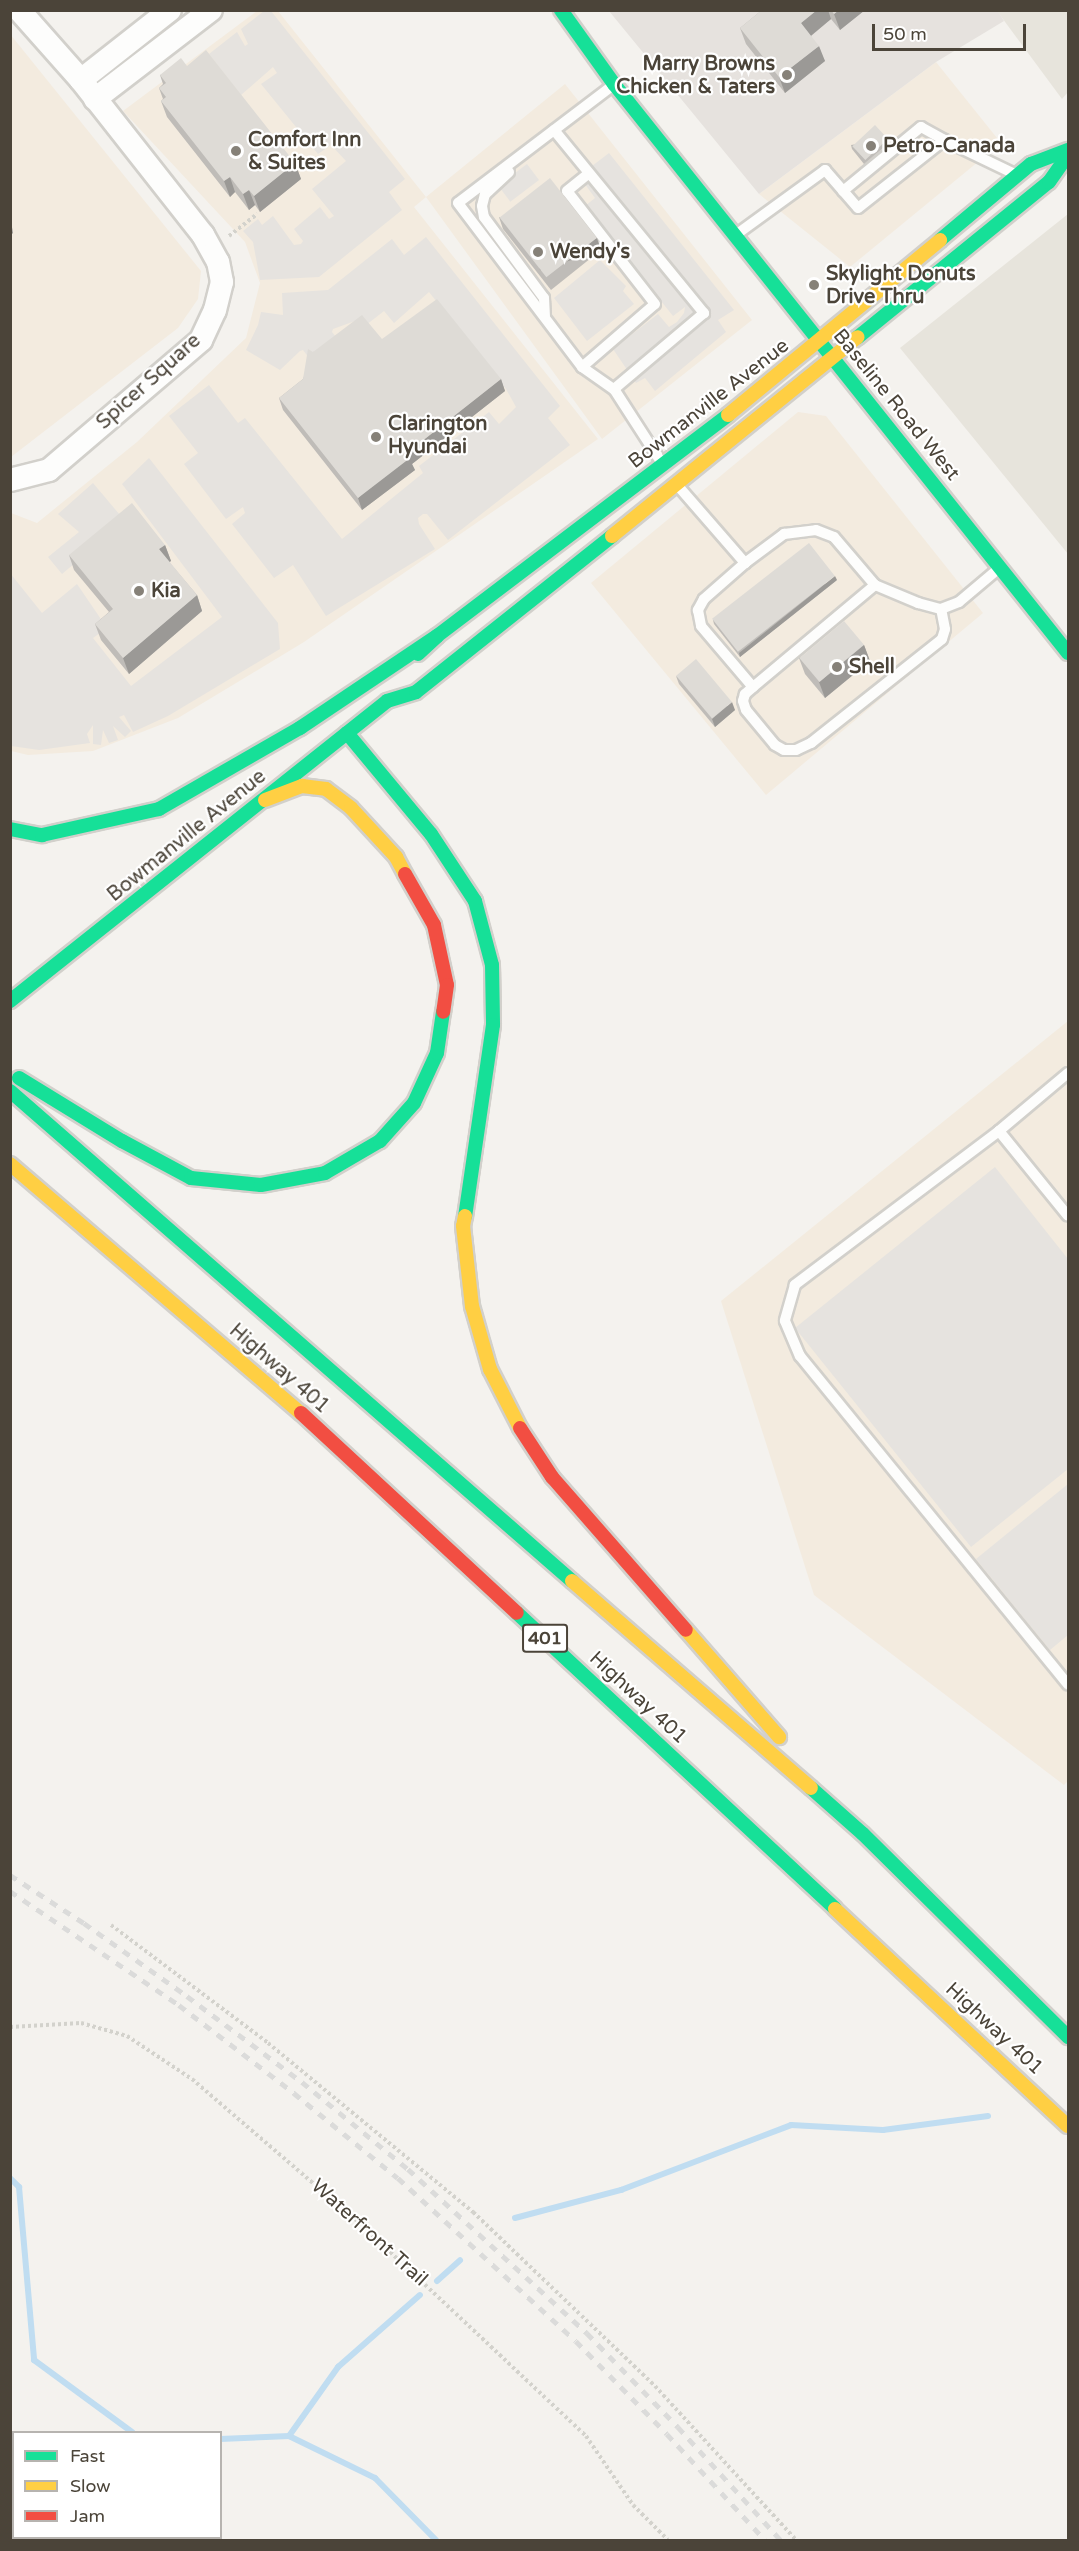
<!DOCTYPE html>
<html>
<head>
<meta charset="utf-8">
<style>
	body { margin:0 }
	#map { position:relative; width:1079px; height:2551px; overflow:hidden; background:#f4f2ee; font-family:"Varela Round",sans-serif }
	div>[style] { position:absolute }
	.residential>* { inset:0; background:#e7e4dc }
	.commercial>* { inset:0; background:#f3ebdf }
	.industrial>* { inset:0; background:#e6e2de }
	.parking>* { inset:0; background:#e6e3df; transform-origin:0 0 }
	.stream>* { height:6px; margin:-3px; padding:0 3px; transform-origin:3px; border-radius:3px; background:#c0ddf1 }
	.path>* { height:4px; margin-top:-2px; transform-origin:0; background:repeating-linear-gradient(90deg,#d3d2cc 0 3px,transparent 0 6px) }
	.roads { filter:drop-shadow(2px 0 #d2d0cb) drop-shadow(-2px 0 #d2d0cb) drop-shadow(0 2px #d2d0cb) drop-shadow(0 -2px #d2d0cb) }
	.lane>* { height:10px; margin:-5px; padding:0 5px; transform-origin:5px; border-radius:5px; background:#fdfdfc }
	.street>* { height:22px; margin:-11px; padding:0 11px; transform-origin:11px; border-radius:11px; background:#fdfdfc }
	.fast>* { height:14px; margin:-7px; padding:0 7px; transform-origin:7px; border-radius:7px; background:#16e098 }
	.slow>* { height:14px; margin:-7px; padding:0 7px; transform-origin:7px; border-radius:7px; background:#ffcf43 }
	.jam>* { height:14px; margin:-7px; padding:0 7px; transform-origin:7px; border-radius:7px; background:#f24e42 }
	.rail>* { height:4.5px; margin-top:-2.25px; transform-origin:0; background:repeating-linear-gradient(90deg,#dbdbda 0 8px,transparent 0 16px) }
	.wall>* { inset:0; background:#bfbcb8 }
	.shaded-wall>* { inset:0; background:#9b9996; transform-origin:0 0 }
	.building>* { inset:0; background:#dedbd6; transform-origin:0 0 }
	.dots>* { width:16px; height:16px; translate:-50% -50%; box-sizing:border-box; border:3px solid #fff; border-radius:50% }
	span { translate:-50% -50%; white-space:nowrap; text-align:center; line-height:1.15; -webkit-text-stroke:4.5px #fff; paint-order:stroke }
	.shield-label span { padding:2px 4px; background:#fff; border:2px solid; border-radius:4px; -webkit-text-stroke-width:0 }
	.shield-label { font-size:18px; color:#4b4439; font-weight:700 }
	.poi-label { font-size:20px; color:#4b4439; font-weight:700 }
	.right { translate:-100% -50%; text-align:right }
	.left { translate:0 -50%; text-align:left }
	.street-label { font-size:20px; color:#4b4439 }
	.frame { position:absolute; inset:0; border:12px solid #4b4439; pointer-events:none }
	.legend { position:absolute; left:12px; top:2431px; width:210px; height:108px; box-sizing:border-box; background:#fff; border:2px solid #b7b4b0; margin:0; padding:8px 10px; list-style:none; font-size:18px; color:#4b4439 }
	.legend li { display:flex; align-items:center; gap:12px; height:30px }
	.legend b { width:30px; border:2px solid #b7b4b0 }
	.scale { position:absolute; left:872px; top:24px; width:154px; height:27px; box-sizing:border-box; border:3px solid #4b4439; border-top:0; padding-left:8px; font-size:18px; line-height:21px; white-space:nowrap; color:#4b4439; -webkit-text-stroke:4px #fff; paint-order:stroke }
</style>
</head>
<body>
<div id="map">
	<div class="residential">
		<i style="clip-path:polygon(997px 11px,1068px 11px,1068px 92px,1062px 99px)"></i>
		<i style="clip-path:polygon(1068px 214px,1068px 554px,900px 348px)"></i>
	</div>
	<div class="commercial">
		<i style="clip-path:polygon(257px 11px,278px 11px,426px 197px,565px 84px,752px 320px,602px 439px,426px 197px,414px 207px,598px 439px,304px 642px,178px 718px,93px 751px,28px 755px,11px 751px,11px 513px,37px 523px,137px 442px,246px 338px,260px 283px,245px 242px,123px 111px)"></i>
		<i style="clip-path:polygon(10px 34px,201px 271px,198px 299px,178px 328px,11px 457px)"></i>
		<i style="clip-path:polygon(936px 62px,1001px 143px,850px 267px,759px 194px)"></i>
		<i style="clip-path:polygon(798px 412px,826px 416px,983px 613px,766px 795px,591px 583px)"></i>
		<i style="clip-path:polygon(1068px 1021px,1068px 1781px,1064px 1785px,814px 1595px,721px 1301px)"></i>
	</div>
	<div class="industrial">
		<i style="clip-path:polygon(997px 10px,1004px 21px,936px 62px,759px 194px,609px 11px)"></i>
	</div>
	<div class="parking">
		<i style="clip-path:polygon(264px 11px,271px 11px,405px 179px,389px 192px,402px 210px,319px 277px,260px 280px,253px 242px,243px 231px,258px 219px,262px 225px,273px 216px,294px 245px,301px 244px,303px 241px,294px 229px,320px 207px,329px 219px,334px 216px,312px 189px,346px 161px,331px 145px,318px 154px,261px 84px,277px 73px,273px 67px,241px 95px,209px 54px,237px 32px,245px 46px,248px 44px,241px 29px)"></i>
		<i style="clip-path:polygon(609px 153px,734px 310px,718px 320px,726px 332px,655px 391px,645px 378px,636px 383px,613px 349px,658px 314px,669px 327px,677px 322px,684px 313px,685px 307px,673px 316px,585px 206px,595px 198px,579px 176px)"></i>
		<i style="left:527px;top:164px;width:20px;height:36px;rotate:53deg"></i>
		<i style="clip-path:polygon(426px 237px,560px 406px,548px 418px,570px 445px,448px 540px,427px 514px,423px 514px,418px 518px,419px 524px,435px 549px,326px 616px,293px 565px,274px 578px,232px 524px,245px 513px,243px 507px,226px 519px,184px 464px,198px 453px,169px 416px,209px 385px,238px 423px,245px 418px,342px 539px,423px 473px,419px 466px,489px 412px,499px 424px,516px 407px,506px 389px,429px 292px,394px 323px,384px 311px,361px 329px,355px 321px,333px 329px,332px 332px,341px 343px,309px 358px,303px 350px,300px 351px,280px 370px,246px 350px,258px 325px,261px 312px,283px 315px,282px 293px,328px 290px,392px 239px,404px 255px)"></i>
		<i style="clip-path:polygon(600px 260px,626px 286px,623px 291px,634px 304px,587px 341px,554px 298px)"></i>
		<i style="clip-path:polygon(149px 458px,278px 623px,280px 649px,168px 716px,133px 732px,124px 715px,119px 717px,131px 731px,125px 737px,113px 726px,118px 740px,109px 743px,103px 730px,101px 745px,93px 744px,93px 725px,87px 734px,90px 743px,39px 750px,11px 746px,10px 573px,42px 613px,77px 584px,107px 628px,93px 638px,131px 686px,222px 617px,122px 484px)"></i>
		<i style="clip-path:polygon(93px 483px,125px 521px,62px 574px,48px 557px,79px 532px,58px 514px)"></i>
		<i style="clip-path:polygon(995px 1167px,1068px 1259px,1068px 1469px,971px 1547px,795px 1328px)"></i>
		<i style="clip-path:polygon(1068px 1484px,1068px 1635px,1050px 1650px,976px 1559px)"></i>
	</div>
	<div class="stream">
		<i style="left:10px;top:2178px;width:13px;rotate:45deg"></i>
		<i style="left:19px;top:2187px;width:174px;rotate:85deg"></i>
		<i style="left:34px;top:2360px;width:122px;rotate:36.3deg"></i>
		<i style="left:515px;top:2218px;width:110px;rotate:-14.8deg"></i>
		<i style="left:621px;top:2190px;width:182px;rotate:-20.9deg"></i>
		<i style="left:791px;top:2125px;width:92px;rotate:3.1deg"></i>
		<i style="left:883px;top:2130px;width:106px;rotate:-7.6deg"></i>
		<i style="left:437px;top:2281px;width:31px;rotate:-42deg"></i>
		<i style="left:289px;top:2436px;width:85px;rotate:-54.6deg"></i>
		<i style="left:338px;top:2367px;width:109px;rotate:-41.3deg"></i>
		<i style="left:220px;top:2439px;width:69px;rotate:-2.5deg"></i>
		<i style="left:289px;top:2436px;width:96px;rotate:26deg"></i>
		<i style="left:375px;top:2478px;width:87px;rotate:45.5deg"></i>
	</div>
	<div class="path">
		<i style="left:229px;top:236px;width:36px;rotate:-38deg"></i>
		<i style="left:111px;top:1925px;width:196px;rotate:36.9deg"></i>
		<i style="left:268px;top:2043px;width:266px;rotate:39.5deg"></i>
		<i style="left:473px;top:2212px;width:252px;rotate:43.7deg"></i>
		<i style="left:655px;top:2386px;width:209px;rotate:47.5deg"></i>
		<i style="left:10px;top:2027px;width:71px;rotate:-3.2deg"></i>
		<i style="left:81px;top:2023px;width:48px;rotate:15.8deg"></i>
		<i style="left:127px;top:2036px;width:78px;rotate:33.5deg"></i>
		<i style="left:192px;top:2079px;width:215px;rotate:40.7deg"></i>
		<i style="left:355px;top:2219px;width:317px;rotate:43.2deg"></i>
		<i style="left:586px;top:2436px;width:83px;rotate:55.7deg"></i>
		<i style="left:633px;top:2505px;width:49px;rotate:45deg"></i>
	</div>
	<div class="roads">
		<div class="lane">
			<i style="left:612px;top:86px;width:193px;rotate:142.8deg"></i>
			<i style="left:458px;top:203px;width:206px;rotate:52.9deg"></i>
			<i style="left:582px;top:367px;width:39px;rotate:35deg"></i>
			<i style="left:614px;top:389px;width:90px;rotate:57.2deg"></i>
			<i style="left:554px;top:130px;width:237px;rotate:50.7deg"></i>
			<i style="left:704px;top:313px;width:118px;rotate:139.8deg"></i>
			<i style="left:509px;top:172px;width:33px;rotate:137deg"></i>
			<i style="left:485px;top:194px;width:12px;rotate:104deg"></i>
			<i style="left:482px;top:206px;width:11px;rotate:80deg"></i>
			<i style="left:484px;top:217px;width:101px;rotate:53.5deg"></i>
			<i style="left:544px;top:298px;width:18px;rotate:87deg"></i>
			<i style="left:843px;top:191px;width:101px;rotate:-39.4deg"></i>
			<i style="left:921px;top:127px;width:26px;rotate:29deg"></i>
			<i style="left:737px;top:234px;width:109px;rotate:-36deg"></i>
			<i style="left:825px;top:170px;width:50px;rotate:49deg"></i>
			<i style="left:858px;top:208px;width:110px;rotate:-38.3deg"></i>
			<i style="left:944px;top:140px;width:79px;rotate:25.6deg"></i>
			<i style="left:582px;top:367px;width:96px;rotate:-40.8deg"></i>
			<i style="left:655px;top:304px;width:143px;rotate:-127.9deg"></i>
			<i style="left:567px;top:191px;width:28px;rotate:-39deg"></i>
			<i style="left:679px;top:487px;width:101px;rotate:49deg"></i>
			<i style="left:745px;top:563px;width:55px;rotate:138.7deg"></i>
			<i style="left:704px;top:599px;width:13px;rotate:119deg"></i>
			<i style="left:698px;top:610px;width:16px;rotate:79deg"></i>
			<i style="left:701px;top:626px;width:80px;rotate:49.6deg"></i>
			<i style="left:753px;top:687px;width:159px;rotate:-39.9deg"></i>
			<i style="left:875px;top:585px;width:47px;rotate:22.7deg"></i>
			<i style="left:918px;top:603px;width:24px;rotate:15deg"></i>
			<i style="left:941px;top:609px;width:19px;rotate:-21deg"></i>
			<i style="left:959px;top:602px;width:50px;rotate:-40.1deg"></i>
			<i style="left:745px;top:563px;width:49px;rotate:-36.6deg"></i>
			<i style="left:784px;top:534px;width:32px;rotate:-7deg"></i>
			<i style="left:816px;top:530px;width:19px;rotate:21deg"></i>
			<i style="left:834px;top:537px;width:63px;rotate:49.5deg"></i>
			<i style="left:753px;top:687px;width:11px;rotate:139deg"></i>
			<i style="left:745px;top:694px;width:7px;rotate:106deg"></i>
			<i style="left:743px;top:701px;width:9px;rotate:72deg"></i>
			<i style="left:746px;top:710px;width:45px;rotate:50.4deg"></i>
			<i style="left:775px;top:745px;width:10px;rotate:29deg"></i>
			<i style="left:784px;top:750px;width:12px"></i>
			<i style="left:796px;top:750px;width:17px;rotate:-25deg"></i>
			<i style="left:811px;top:743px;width:167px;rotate:-38.4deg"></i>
			<i style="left:942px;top:639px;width:10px;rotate:-73deg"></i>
			<i style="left:945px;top:629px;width:20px;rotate:-101deg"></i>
			<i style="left:1068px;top:1073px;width:90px;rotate:140deg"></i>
			<i style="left:999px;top:1131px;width:109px;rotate:50.9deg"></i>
			<i style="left:999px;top:1131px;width:256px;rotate:143deg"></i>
			<i style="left:795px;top:1285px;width:37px;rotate:106deg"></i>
			<i style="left:785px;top:1321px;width:38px;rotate:67deg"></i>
			<i style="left:800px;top:1356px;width:424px;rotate:50.8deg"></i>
		</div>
		<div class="street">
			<i style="left:81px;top:80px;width:113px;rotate:-38.2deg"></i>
			<i style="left:95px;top:99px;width:146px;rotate:-37.5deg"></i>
			<i style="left:10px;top:480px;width:40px;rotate:-14.4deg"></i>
			<i style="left:49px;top:470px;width:200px;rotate:-40.5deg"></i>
			<i style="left:201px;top:340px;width:33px;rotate:-65deg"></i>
			<i style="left:215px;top:310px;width:29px;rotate:-76deg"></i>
			<i style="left:222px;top:282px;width:20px;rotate:-101deg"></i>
			<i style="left:218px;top:262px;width:31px;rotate:-119deg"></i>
			<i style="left:203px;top:235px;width:197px;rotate:-128.2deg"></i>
			<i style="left:81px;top:80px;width:94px;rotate:-131.5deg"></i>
		</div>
		<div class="fast">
			<i style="left:561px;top:10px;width:91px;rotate:54.4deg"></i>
			<i style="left:614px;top:84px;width:728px;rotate:51.41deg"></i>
			<i style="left:940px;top:240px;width:119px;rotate:-39.9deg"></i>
			<i style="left:1031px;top:164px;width:40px;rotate:-21deg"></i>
			<i style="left:858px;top:337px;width:246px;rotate:-39.1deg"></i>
			<i style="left:1049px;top:182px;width:33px;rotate:-55deg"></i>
			<i style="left:418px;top:654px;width:26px;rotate:-43deg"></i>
			<i style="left:437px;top:636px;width:365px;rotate:-37.2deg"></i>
			<i style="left:347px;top:733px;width:131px;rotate:50.3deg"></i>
			<i style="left:431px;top:834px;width:80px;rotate:56.7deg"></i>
			<i style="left:475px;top:901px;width:66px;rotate:75.1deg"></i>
			<i style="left:492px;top:965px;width:60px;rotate:89deg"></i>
			<i style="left:493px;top:1025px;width:193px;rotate:98.3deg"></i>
			<i style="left:10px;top:829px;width:33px;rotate:11deg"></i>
			<i style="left:42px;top:835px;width:120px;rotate:-12.5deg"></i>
			<i style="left:159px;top:809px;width:163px;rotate:-29.9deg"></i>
			<i style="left:300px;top:728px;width:165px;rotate:-33.9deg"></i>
			<i style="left:10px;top:1001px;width:482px;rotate:-38.5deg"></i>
			<i style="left:387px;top:701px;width:30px;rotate:-17deg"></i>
			<i style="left:416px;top:692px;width:251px;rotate:-38.5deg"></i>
			<i style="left:19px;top:1078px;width:121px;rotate:31.5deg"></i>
			<i style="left:122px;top:1141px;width:78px;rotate:28.2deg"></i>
			<i style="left:191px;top:1178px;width:70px;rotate:5.7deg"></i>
			<i style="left:261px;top:1185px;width:65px;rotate:-10.6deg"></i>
			<i style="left:325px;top:1173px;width:64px;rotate:-30.2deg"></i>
			<i style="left:380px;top:1141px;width:51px;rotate:-48.2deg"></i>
			<i style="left:414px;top:1103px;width:55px;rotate:-65.3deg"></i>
			<i style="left:437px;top:1053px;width:41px;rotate:-81.7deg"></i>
			<i style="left:10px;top:1091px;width:746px;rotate:41.08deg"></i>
			<i style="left:517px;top:1613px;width:434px;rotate:42.9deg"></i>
			<i style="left:811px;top:1788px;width:69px;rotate:41.5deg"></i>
			<i style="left:863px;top:1834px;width:289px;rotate:44.7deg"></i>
		</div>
		<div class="slow">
			<i style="left:728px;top:415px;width:275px;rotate:-39.5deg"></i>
			<i style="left:612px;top:536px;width:316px;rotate:-39deg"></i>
			<i style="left:265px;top:800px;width:40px;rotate:-21deg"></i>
			<i style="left:302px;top:786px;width:24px;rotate:7deg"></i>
			<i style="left:326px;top:789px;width:31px;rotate:37deg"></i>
			<i style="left:351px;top:808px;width:67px;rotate:47.4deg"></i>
			<i style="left:396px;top:857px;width:19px;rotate:62deg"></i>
			<i style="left:10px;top:1164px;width:383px;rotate:40.6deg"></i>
			<i style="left:465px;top:1216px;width:10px;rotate:101deg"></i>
			<i style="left:463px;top:1226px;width:81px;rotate:83.6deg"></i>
			<i style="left:472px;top:1306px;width:66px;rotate:74.1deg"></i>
			<i style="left:490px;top:1369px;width:66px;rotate:63deg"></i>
			<i style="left:572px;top:1581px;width:316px;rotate:40.9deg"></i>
			<i style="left:686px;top:1630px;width:142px;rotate:49deg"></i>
			<i style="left:835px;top:1909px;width:318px;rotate:43deg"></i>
		</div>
		<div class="jam">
			<i style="left:405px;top:874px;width:59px;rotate:60.4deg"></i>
			<i style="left:434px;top:925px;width:61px;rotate:77.8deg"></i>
			<i style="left:447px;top:985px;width:27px;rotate:98deg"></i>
			<i style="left:301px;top:1413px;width:294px;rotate:42.8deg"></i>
			<i style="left:520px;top:1428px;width:59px;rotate:56.9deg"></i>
			<i style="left:552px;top:1477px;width:203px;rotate:48.8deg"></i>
		</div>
	</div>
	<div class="rail">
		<i style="left:10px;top:1875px;width:88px;rotate:33deg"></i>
		<i style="left:84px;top:1923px;width:126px;rotate:35.3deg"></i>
		<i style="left:187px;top:1996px;width:144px;rotate:36.8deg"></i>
		<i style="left:302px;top:2082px;width:137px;rotate:39.4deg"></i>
		<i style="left:408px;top:2169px;width:243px;rotate:42.5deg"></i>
		<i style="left:587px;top:2333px;width:131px;rotate:45.9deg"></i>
		<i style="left:678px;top:2427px;width:153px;rotate:47.7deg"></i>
		<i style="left:10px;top:1891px;width:204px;rotate:34deg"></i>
		<i style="left:179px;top:2005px;width:145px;rotate:37.4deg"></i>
		<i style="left:294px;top:2093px;width:134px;rotate:39.3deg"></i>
		<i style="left:398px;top:2178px;width:241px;rotate:42.5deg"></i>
		<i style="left:576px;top:2341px;width:130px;rotate:45.6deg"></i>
		<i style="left:667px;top:2434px;width:144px;rotate:47.2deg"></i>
	</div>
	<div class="wall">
		<i style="clip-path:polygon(762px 10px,865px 10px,840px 30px,831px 19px,811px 36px,825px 61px,785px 93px,746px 44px,740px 28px)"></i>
		<i style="clip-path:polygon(187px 66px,295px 163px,301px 179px,260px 212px,255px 205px,249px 210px,235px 192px,230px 197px,167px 117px,161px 101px,163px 99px,159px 88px,163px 84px,160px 75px)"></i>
		<i style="clip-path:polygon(888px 139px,889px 143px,864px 164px,852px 149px,851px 145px)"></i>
		<i style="clip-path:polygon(499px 217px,601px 250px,551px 290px,503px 229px)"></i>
		<i style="clip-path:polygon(382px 339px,501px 379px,505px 391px,412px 464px,415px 470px,362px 510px,283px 410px,279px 398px,303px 379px,313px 352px)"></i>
		<i style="clip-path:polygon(165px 545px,171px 561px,169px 562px,197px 595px,202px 611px,129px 674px,101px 640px,95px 624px,109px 612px,74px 570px,69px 555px)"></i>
		<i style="clip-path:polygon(837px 580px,740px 657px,714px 624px,713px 620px)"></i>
		<i style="clip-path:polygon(864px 645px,870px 661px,825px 698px,805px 674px,799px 658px)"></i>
		<i style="clip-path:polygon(676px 676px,735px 710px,715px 727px,679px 684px)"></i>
	</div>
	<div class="shaded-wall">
		<i style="clip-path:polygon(817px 10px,828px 10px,831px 19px,807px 39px,801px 23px)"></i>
		<i style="clip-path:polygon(839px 10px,865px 10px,840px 30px,834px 14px)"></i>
		<i style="clip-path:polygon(819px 46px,825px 61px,785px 93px,779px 77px)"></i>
		<i style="left:888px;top:139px;width:4px;height:33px;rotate:76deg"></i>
		<i style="clip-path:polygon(295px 163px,301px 179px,260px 212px,254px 196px)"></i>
		<i style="clip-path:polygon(230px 177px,235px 192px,230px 197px,224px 181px)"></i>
		<i style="clip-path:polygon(249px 190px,255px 205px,249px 210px,243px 194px)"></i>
		<i style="clip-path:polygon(10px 216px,13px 233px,10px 236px)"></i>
		<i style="left:597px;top:238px;width:13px;height:64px;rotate:72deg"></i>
		<i style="clip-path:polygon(501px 379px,505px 391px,412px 464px,415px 470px,362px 510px,358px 498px,407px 453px)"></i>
		<i style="clip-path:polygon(165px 545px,171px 561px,165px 565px,159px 549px)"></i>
		<i style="clip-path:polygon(835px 576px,837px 580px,740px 657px,739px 653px)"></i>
		<i style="clip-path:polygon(197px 595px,202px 611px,129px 674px,123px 658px)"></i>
		<i style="clip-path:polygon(864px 645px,870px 661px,825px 698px,819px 682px)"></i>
		<i style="clip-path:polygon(732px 702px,735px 710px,715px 727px,712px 719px)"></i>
	</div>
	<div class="building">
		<i style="clip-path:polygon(762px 10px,817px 10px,801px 23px,819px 46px,779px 77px,740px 28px)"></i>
		<i style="clip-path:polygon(831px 10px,839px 10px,834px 14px)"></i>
		<i style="clip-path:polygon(206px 50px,295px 163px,254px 196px,249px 190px,243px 194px,230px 177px,224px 181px,161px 101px,166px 97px,159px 88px,166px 83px,160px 75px,181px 58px,187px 66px)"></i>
		<i style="left:875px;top:125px;width:19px;height:31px;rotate:47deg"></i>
		<i style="left:550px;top:178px;width:76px;height:64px;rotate:52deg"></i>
		<i style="clip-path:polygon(437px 299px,501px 379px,407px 453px,410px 458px,358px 498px,279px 398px,303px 379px,308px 349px,313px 352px,362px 315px,382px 339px)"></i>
		<i style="clip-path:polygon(132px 503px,165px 545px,159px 549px,197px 595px,123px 658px,95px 624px,113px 609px,69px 555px)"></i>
		<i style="left:809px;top:543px;width:42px;height:123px;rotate:52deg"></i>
		<i style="left:844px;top:621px;width:31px;height:58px;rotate:50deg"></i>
		<i style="left:696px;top:659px;width:56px;height:26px;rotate:50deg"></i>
	</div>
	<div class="dots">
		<i style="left:787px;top:75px;background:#868178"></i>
		<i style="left:871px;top:146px;background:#868178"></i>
		<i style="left:236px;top:151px;background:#868178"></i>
		<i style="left:538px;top:252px;background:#868178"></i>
		<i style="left:814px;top:285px;background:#868178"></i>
		<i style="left:376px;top:437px;background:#868178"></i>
		<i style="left:139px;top:591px;background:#868178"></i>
		<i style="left:837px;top:667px;background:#868178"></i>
	</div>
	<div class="shield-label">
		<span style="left:545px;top:1638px">401</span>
	</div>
	<div class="poi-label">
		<span class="right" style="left:775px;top:76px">Marry Browns<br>Chicken &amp; Taters</span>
		<span class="left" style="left:248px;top:152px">Comfort Inn<br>&amp; Suites</span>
		<span class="left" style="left:883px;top:146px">Petro-Canada</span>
		<span class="left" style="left:550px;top:252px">Wendy's</span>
		<span class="left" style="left:826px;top:286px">Skylight Donuts<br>Drive Thru</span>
		<span class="left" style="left:388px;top:436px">Clarington<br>Hyundai</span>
		<span class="left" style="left:151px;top:591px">Kia</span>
		<span class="left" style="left:849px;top:667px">Shell</span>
	</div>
	<div class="street-label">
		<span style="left:149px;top:382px;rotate:-42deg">Spicer Square</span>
		<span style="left:709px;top:404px;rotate:-38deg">Bowmanville Avenue</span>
		<span style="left:896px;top:405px;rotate:51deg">Baseline Road West</span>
		<span style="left:187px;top:836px;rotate:-39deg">Bowmanville Avenue</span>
		<span style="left:279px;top:1369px;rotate:41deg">Highway 401</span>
		<span style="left:638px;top:1698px;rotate:43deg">Highway 401</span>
		<span style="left:994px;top:2029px;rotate:43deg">Highway 401</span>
		<span style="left:369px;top:2233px;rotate:42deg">Waterfront Trail</span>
	</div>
	<div class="frame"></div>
	<ul class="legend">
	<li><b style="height:8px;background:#16e098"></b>Fast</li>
	<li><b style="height:8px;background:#ffcf43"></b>Slow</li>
	<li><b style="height:8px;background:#f24e42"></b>Jam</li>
	</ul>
	<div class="scale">50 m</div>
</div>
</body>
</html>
